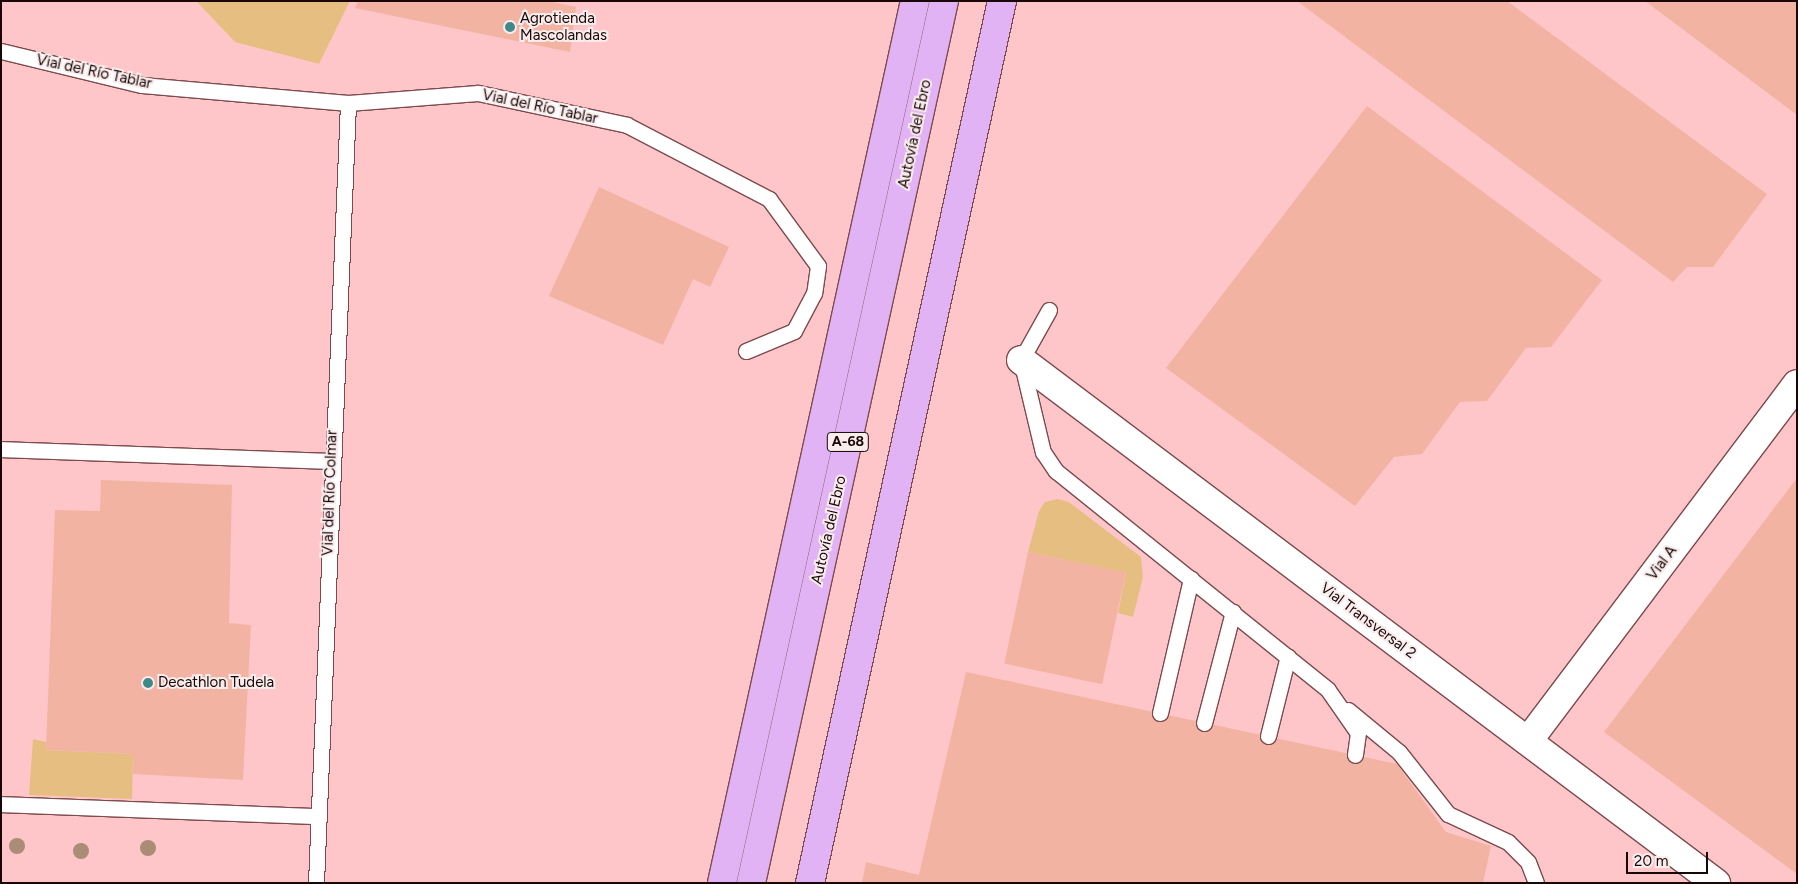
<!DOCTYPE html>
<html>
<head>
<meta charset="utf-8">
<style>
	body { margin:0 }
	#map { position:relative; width:1798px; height:884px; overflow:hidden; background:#fdd8d9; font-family:Figtree,sans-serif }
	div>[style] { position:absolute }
	.built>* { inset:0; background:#fec6c8 }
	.green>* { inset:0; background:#e7be82 }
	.building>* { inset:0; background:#f2b3a2; transform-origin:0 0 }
	.roads { filter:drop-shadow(1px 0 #7d4a4d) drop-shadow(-1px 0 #7d4a4d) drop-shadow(0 1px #7d4a4d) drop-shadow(0 -1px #7d4a4d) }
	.lane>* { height:15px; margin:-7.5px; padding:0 7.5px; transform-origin:7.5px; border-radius:7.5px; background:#fff }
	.street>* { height:28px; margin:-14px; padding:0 14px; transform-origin:14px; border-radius:14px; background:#fff }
	.highway>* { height:28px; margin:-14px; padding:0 14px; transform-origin:14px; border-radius:14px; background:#e1b2f4 }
	.trees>* { width:16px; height:16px; margin:-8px; border-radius:50%; background:#aa8c77 }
	.dots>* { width:14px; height:14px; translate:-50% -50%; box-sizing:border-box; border:2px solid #f9ecec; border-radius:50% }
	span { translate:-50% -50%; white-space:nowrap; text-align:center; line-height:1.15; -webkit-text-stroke:4px #f9ecec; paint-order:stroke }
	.shield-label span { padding:1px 4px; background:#f9ecec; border:1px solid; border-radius:4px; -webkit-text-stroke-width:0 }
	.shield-label { font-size:14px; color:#190607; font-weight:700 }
	.poi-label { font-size:15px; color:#190607 }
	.left { translate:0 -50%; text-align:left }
	.street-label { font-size:15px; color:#190607 }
	.frame { position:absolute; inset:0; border:2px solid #190607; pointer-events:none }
	.scale { position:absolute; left:1626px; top:852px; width:82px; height:22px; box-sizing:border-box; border:2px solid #190607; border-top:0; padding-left:6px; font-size:15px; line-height:18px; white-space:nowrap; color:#190607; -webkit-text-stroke:4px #f9ecec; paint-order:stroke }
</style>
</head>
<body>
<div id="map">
	<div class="built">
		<i style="clip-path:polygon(1px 1px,196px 1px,235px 42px,319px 64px,350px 1px,1797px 1px,1797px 883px,1px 883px)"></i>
	</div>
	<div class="green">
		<i style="clip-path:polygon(196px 1px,350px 1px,319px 64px,235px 42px)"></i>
		<i style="clip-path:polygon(1057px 499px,1069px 502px,1141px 557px,1143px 577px,1133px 617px,1118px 613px,1126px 573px,1028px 552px,1039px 511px,1045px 502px)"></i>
		<i style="clip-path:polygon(33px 739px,46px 742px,46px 750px,133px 754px,132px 799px,29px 795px)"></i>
	</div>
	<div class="building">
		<i style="clip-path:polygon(358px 1px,548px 1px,576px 7px,570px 52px,355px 8px)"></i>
		<i style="clip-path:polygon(1297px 1px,1507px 1px,1767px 194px,1713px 267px,1687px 267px,1673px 282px)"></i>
		<i style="clip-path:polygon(1645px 1px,1797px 1px,1797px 115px)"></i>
		<i style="clip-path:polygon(1367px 106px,1602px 280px,1551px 347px,1526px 348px,1487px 401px,1460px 402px,1422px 454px,1394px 457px,1355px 506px,1166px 368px)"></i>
		<i style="clip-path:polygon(599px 187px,729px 247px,710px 287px,693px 279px,663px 345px,549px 296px)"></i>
		<i style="clip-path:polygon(1797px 478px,1797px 874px,1604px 732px)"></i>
		<i style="clip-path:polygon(101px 480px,232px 485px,229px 623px,251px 625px,243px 780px,133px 774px,133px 754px,46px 750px,55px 510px,100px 511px)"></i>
		<i style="left:1028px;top:552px;width:100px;height:114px;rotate:12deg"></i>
		<i style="clip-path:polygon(966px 672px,1397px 764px,1446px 832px,1491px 846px,1483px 883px,862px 883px,866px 862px,919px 875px)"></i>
	</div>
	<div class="roads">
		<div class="lane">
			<i style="left:1px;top:51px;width:145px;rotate:13.6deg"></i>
			<i style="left:142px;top:85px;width:207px;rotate:5deg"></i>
			<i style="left:348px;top:103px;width:130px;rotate:-4.4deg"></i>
			<i style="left:478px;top:93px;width:152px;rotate:12.1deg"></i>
			<i style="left:627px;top:125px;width:160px;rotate:27.5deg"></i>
			<i style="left:769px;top:199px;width:83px;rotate:53.8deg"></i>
			<i style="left:818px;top:266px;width:27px;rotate:98deg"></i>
			<i style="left:814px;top:293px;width:43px;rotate:117.8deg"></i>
			<i style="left:794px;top:331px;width:52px;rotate:157.4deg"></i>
			<i style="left:1049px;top:310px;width:57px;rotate:119.2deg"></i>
			<i style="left:1021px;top:360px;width:95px;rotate:76.6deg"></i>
			<i style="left:1043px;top:452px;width:23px;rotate:56deg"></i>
			<i style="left:1056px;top:471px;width:349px;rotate:38.8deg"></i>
			<i style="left:1328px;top:690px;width:52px;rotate:55.1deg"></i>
			<i style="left:1358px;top:733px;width:22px;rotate:98deg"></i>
			<i style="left:1px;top:449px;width:330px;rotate:2.1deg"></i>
			<i style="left:1348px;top:710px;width:66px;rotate:39.5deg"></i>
			<i style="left:1399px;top:752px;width:79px;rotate:51.7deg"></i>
			<i style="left:1448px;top:814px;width:66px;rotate:25deg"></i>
			<i style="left:1508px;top:842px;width:28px;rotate:45deg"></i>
			<i style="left:1528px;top:862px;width:22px;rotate:69deg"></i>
			<i style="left:1160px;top:713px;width:138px;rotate:-77deg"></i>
			<i style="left:1204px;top:723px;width:115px;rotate:-75.4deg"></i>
			<i style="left:1268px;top:736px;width:82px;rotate:-76deg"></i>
			<i style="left:1px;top:804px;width:318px;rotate:2.2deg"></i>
			<i style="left:316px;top:883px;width:781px;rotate:-87.65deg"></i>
		</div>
		<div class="street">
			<i style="left:1021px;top:360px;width:870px;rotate:36.96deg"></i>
			<i style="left:1528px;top:741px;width:447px;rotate:-53deg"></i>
		</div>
		<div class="highway">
			<i style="left:722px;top:883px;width:903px;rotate:-77.66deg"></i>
			<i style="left:751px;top:883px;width:903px;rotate:-77.66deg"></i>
			<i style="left:810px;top:883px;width:903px;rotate:-77.72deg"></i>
		</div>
	</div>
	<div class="trees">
		<i style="left:17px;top:846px"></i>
		<i style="left:148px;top:848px"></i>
		<i style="left:81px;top:851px"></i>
	</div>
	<div class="dots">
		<i style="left:510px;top:27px;background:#408889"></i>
		<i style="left:148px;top:683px;background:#408889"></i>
	</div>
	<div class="shield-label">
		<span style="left:848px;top:442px">A-68</span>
	</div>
	<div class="poi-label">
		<span class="left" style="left:520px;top:27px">Agrotienda<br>Mascolandas</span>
		<span class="left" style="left:158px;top:683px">Decathlon Tudela</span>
	</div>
	<div class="street-label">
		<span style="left:94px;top:72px;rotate:12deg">Vial del Río Tablar</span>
		<span style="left:540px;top:107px;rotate:12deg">Vial del Río Tablar</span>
		<span style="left:915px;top:134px;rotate:-78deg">Autovía del Ebro</span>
		<span style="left:330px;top:493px;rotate:-88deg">Vial del Río Colmar</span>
		<span style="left:829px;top:530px;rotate:-77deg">Autovía del Ebro</span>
		<span style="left:1662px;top:563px;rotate:-53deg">Vial A</span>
		<span style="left:1368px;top:621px;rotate:37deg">Vial Transversal 2</span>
	</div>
	<div class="frame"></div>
	<div class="scale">20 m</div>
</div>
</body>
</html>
